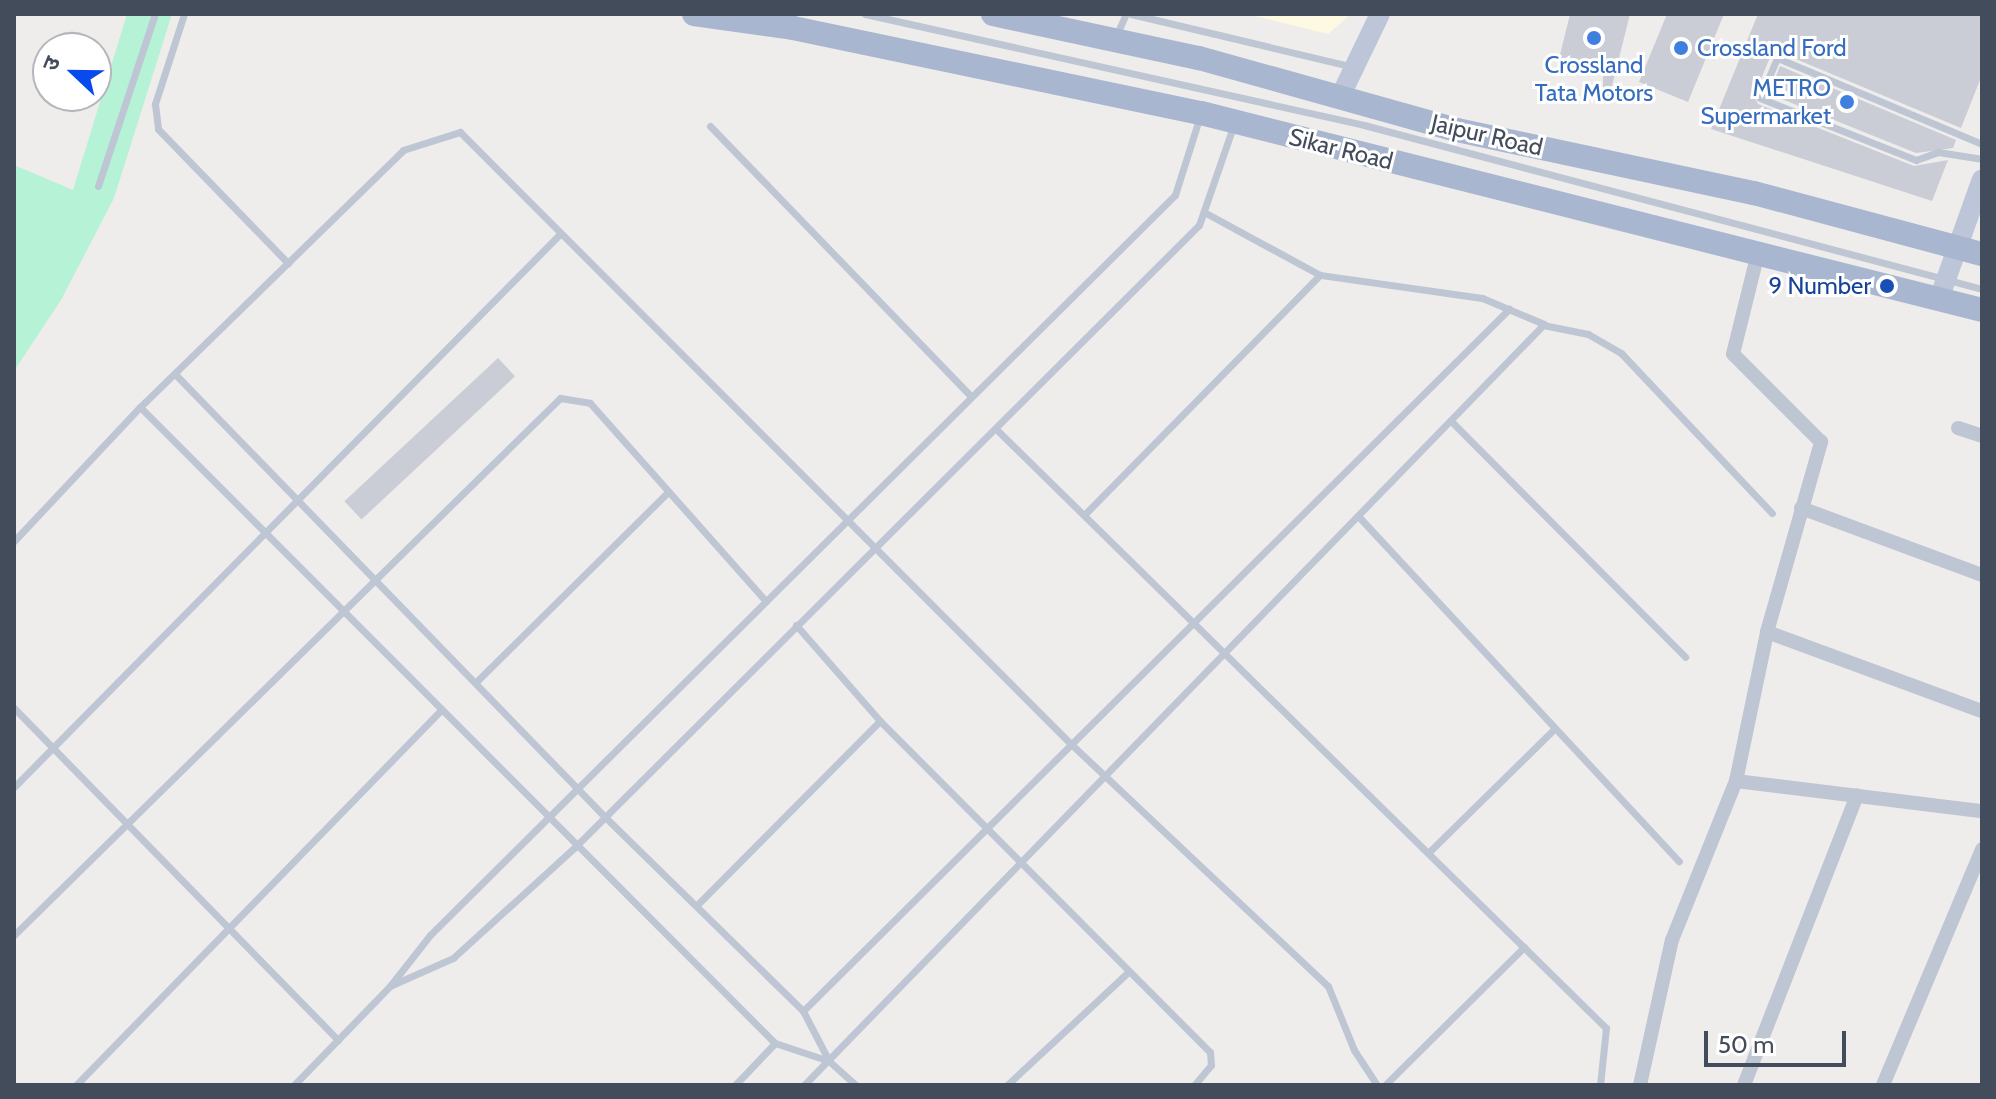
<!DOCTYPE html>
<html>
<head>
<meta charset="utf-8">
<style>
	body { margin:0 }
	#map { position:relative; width:1996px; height:1099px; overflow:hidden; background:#efecec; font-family:Cabin,"Noto Sans Devanagari",sans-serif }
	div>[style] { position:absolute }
	.commercial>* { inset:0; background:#fdf9e2 }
	.green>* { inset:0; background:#b5f2d6 }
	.building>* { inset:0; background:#cacdd5; transform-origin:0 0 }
	.lane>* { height:7px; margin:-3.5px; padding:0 3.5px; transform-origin:3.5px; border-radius:3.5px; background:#bec6d3 }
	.street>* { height:14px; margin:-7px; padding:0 7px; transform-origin:7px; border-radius:7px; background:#bec6d3 }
	.secondary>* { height:20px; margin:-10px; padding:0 10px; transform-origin:10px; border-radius:10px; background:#bdc6d8 }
	.primary>* { height:24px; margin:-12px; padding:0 12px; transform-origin:12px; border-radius:12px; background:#a9b6cf }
	.dots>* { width:22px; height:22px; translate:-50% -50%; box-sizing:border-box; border:4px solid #fff; border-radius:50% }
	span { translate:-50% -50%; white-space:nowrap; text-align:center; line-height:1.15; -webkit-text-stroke:6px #fff; paint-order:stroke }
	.shop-label { font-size:24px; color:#366cbe }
	.left { translate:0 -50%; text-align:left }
	.right { translate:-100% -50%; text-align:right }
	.street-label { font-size:24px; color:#434c5b }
	.transit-label { font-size:24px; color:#164399 }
	.frame { position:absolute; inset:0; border:16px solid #434c5b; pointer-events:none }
	.north { position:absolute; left:32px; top:32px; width:80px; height:80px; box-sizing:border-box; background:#fff; border:2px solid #b4b7bd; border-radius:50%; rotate:292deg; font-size:22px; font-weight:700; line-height:32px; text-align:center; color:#434c5b }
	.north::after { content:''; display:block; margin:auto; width:28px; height:36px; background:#084aed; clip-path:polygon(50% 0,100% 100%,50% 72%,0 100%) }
	.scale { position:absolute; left:1704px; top:1031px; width:142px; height:36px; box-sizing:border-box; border:4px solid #434c5b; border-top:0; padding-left:10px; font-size:24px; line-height:28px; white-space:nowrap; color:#434c5b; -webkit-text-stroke:6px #fff; paint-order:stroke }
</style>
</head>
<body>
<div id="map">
	<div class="commercial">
		<i style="clip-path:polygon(1247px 14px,1351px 14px,1328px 34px)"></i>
	</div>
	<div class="green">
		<i style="clip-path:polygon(127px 14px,172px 14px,114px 198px,61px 300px,14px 371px,14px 165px,73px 190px)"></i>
	</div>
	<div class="building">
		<i style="clip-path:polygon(1570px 14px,1630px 14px,1609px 98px,1603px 98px,1603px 74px,1558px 63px)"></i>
		<i style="clip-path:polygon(1667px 14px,1724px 14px,1688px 102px,1639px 82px)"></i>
		<i style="clip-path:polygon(1758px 14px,1982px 14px,1982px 75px,1961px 128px,1779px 52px,1771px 55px,1754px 96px,1758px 104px,1914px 166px,1948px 160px,1932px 201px,1711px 129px)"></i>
		<i style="clip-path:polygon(1780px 66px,1956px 140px,1953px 148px,1916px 153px,1769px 94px)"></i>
		<i style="left:498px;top:358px;width:25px;height:210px;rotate:47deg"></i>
	</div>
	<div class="lane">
		<i style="left:184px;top:14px;width:95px;rotate:107.9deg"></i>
		<i style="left:155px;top:104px;width:25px;rotate:83deg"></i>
		<i style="left:158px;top:129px;width:187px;rotate:45.9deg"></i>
		<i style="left:865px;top:14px;width:511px;rotate:12.54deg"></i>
		<i style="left:1364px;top:125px;width:639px;rotate:14.86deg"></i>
		<i style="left:1131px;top:14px;width:225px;rotate:13.4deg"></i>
		<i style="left:1116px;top:36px;width:24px;rotate:-66deg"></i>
		<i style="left:710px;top:126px;width:376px;rotate:46deg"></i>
		<i style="left:1982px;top:144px;width:222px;rotate:-157.2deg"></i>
		<i style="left:1777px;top:58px;width:43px;rotate:113deg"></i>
		<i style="left:1760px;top:98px;width:168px;rotate:21.7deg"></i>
		<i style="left:1916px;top:160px;width:23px;rotate:-20deg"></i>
		<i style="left:1938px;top:152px;width:45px;rotate:9deg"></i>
		<i style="left:98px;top:186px;width:181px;rotate:-71.7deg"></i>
		<i style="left:1543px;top:325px;width:46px;rotate:11.3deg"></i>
		<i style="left:1588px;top:334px;width:38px;rotate:30deg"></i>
		<i style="left:1621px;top:353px;width:220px;rotate:46.7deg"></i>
		<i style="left:175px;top:374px;width:617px;rotate:45.85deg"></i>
		<i style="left:605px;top:817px;width:277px;rotate:44.4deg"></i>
		<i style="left:803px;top:1011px;width:56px;rotate:62.5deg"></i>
		<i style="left:829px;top:1061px;width:36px;rotate:42deg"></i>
		<i style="left:140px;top:407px;width:899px;rotate:45.05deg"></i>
		<i style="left:775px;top:1043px;width:57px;rotate:18.4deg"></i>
		<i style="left:1452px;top:422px;width:331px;rotate:45.2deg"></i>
		<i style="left:996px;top:429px;width:855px;rotate:44.48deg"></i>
		<i style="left:1606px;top:1028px;width:57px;rotate:96deg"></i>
		<i style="left:1085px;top:514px;width:335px;rotate:-45.5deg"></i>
		<i style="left:1359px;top:517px;width:470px;rotate:47.1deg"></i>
		<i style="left:14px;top:541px;width:184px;rotate:-46.8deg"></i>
		<i style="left:140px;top:407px;width:368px;rotate:-44.3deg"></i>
		<i style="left:403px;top:150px;width:60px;rotate:-17.5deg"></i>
		<i style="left:460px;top:132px;width:865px;rotate:45.05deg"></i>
		<i style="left:1071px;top:744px;width:353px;rotate:43.3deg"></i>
		<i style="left:1328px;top:986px;width:69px;rotate:67.9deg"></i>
		<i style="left:1354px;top:1050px;width:42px;rotate:56.7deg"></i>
		<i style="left:796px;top:625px;width:128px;rotate:48.8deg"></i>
		<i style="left:880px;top:721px;width:467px;rotate:45.1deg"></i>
		<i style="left:1210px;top:1052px;width:13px;rotate:86deg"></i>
		<i style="left:1211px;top:1065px;width:26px;rotate:130deg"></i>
		<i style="left:476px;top:682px;width:269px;rotate:-44.7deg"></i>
		<i style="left:14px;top:708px;width:464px;rotate:45.7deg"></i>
		<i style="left:14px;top:787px;width:776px;rotate:-45.37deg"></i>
		<i style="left:1429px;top:852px;width:175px;rotate:-44.5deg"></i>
		<i style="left:698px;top:904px;width:258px;rotate:-45.2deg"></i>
		<i style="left:14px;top:935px;width:766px;rotate:-44.52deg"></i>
		<i style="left:560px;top:398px;width:30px;rotate:9deg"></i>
		<i style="left:590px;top:403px;width:265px;rotate:48.4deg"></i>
		<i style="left:392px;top:985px;width:67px;rotate:-23.9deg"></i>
		<i style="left:453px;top:958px;width:164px;rotate:-42.3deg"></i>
		<i style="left:574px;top:848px;width:882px;rotate:-44.91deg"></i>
		<i style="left:1199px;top:225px;width:104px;rotate:-70.9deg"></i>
		<i style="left:803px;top:1011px;width:996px;rotate:-44.84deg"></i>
		<i style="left:76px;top:1085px;width:523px;rotate:-45.77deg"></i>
		<i style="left:294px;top:1085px;width:138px;rotate:-45.9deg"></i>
		<i style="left:390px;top:986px;width:65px;rotate:-51.9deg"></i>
		<i style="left:430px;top:935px;width:1050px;rotate:-44.81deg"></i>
		<i style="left:1175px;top:195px;width:80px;rotate:-72.5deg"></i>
		<i style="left:735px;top:1085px;width:58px;rotate:-46.4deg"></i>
		<i style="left:804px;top:1085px;width:1061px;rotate:-45.8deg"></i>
		<i style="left:1544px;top:324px;width:67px;rotate:-157.2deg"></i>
		<i style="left:1482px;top:298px;width:164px;rotate:-171.9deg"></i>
		<i style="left:1320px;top:275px;width:132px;rotate:-151.5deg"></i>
		<i style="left:1007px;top:1085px;width:164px;rotate:-43deg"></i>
		<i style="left:1385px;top:1085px;width:196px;rotate:-44.8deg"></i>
	</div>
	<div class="street">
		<i style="left:1958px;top:428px;width:25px;rotate:18deg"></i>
		<i style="left:1801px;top:508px;width:193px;rotate:20.3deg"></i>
		<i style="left:1767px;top:632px;width:229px;rotate:20.2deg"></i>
		<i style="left:1736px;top:781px;width:248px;rotate:7deg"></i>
		<i style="left:1640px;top:1085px;width:148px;rotate:-77.6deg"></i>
		<i style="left:1672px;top:940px;width:171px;rotate:-68.1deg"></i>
		<i style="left:1736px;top:781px;width:152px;rotate:-78.2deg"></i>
		<i style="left:1767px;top:632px;width:198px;rotate:-74.1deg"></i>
		<i style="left:1821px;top:442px;width:124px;rotate:-135deg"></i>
		<i style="left:1733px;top:354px;width:104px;rotate:-76.1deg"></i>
		<i style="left:1744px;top:1085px;width:311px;rotate:-68.7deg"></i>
		<i style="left:1883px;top:1085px;width:256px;rotate:-67.2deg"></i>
	</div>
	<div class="secondary">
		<i style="left:1340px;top:97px;width:92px;rotate:-64.3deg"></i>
		<i style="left:1939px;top:299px;width:127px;rotate:-70.3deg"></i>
	</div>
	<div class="primary">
		<i style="left:694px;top:14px;width:100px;rotate:8deg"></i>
		<i style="left:793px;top:28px;width:417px;rotate:11.8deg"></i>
		<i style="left:1201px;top:113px;width:805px;rotate:14.16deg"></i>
		<i style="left:993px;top:14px;width:211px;rotate:12.1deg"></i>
		<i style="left:1199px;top:58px;width:268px;rotate:15.6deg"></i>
		<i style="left:1457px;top:130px;width:304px;rotate:12deg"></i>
		<i style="left:1754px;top:193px;width:236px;rotate:15deg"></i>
	</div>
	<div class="dots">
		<i style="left:1594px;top:38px;background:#3f7fe0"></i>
		<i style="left:1681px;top:48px;background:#3f7fe0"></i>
		<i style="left:1847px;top:102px;background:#3f7fe0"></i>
		<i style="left:1887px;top:286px;background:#1a4fb4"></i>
	</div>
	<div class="shop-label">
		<span class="left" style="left:1697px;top:48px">Crossland Ford</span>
		<span style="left:1594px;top:79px">Crossland<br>Tata Motors</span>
		<span class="right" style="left:1831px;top:102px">METRO<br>Supermarket</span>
	</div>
	<div class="street-label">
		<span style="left:1487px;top:135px;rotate:13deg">Jaipur Road</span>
		<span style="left:1341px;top:149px;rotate:14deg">Sikar Road</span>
	</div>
	<div class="transit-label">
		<span class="right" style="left:1871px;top:286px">9 Number</span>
	</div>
	<div class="frame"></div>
	<div class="north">उ</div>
	<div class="scale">50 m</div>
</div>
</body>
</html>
